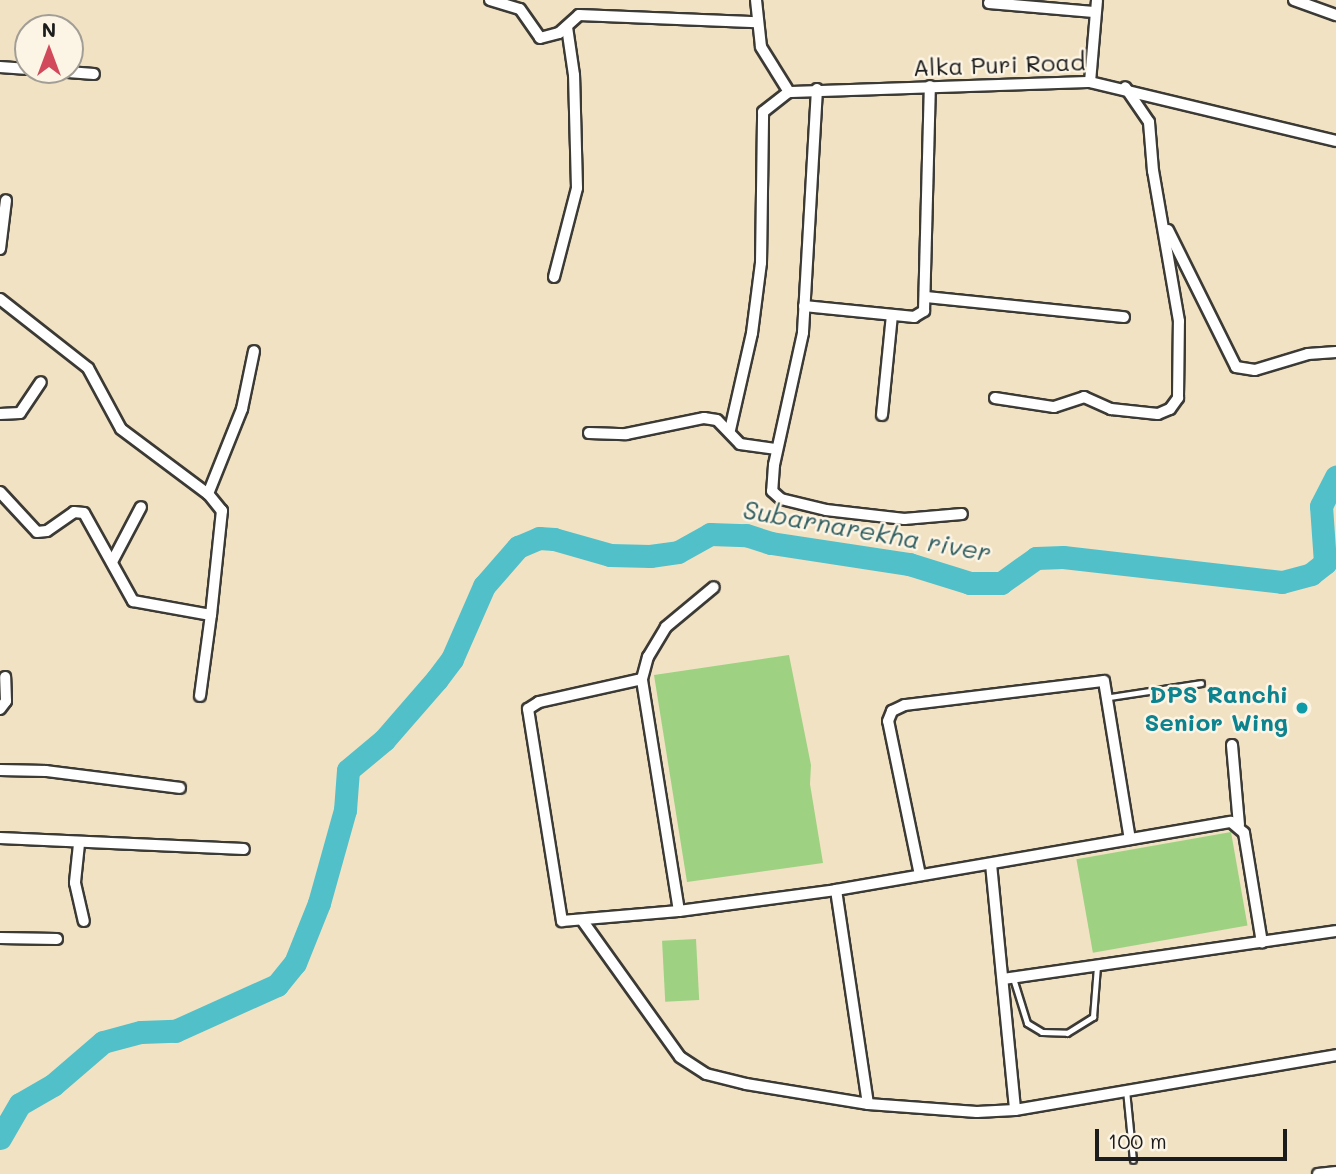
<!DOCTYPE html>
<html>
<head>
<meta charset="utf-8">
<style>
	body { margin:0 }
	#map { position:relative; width:1336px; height:1174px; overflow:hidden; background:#f1e2c4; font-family:Mali,sans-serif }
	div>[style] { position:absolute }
	.green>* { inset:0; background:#9ed282; transform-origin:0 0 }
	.river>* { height:23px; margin:-11.5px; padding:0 11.5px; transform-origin:11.5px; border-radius:11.5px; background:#52c0c9 }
	.roads { filter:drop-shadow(2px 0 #3c3a35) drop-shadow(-2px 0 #3c3a35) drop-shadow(0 2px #3c3a35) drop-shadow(0 -2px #3c3a35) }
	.service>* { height:5px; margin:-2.5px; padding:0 2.5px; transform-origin:2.5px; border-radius:2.5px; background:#fff }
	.minor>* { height:10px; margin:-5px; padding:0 5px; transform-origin:5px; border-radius:5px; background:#fff }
	.dots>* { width:19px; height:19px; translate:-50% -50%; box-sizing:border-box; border:4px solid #fcf5e5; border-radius:50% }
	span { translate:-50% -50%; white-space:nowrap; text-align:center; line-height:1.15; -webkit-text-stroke:5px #fcf5e5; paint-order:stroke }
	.street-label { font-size:24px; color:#1c1c1c }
	.culture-label { font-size:24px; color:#0d838f; font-weight:700 }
	.right { translate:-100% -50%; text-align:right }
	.water-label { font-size:26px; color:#325e61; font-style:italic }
	.north { position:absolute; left:14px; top:14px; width:70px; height:70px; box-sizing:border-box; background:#fcf5e5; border:2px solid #a29e95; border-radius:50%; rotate:0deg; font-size:19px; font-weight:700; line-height:28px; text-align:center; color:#1c1c1c }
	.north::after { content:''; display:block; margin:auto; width:24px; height:32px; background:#d1495b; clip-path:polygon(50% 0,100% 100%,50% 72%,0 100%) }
	.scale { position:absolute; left:1095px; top:1129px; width:192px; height:32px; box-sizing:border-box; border:4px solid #1c1c1c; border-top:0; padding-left:9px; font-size:21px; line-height:24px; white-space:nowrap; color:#1c1c1c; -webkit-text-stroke:5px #fcf5e5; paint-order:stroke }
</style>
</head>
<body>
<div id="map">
	<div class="green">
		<i style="clip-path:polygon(789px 655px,811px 765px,810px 784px,823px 863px,687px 882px,654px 675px)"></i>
		<i style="left:1231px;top:832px;width:95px;height:157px;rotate:80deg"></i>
		<i style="left:696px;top:939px;width:61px;height:34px;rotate:87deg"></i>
	</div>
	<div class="river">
		<i style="left:0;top:1138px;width:39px;rotate:-60deg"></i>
		<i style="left:20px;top:1104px;width:38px;rotate:-30deg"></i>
		<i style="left:53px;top:1085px;width:66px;rotate:-40.7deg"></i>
		<i style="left:103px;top:1042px;width:39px;rotate:-15deg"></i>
		<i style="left:141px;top:1032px;width:34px;rotate:-2deg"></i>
		<i style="left:175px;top:1031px;width:112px;rotate:-24.3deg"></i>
		<i style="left:277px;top:985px;width:28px;rotate:-51deg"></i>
		<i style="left:295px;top:963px;width:65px;rotate:-68.2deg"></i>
		<i style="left:319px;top:903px;width:97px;rotate:-74.4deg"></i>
		<i style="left:345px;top:810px;width:40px;rotate:-85.7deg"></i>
		<i style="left:348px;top:770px;width:47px;rotate:-39.8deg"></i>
		<i style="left:384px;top:740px;width:81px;rotate:-49deg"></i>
		<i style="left:437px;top:679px;width:25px;rotate:-53deg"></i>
		<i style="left:452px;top:659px;width:80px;rotate:-66.3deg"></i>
		<i style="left:484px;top:586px;width:52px;rotate:-48.9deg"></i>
		<i style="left:518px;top:547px;width:23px;rotate:-23deg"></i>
		<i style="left:539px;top:538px;width:15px;rotate:4deg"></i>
		<i style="left:554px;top:539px;width:58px;rotate:15.9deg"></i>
		<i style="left:610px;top:555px;width:40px;rotate:1.4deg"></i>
		<i style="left:650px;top:556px;width:28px;rotate:-8deg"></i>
		<i style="left:678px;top:552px;width:37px;rotate:-29deg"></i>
		<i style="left:710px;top:534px;width:36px;rotate:2deg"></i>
		<i style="left:746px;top:535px;width:26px;rotate:18deg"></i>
		<i style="left:771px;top:543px;width:140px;rotate:8.7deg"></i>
		<i style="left:909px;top:564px;width:64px;rotate:17.3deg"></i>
		<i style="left:970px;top:583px;width:31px"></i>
		<i style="left:1001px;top:583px;width:43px;rotate:-35.5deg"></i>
		<i style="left:1036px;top:558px;width:27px;rotate:-2deg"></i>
		<i style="left:1063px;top:557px;width:220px;rotate:6.5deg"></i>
		<i style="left:1282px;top:582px;width:30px;rotate:-15deg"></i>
		<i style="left:1311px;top:574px;width:18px;rotate:-38deg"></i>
		<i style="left:1325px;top:563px;width:57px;rotate:-94deg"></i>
		<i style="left:1321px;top:506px;width:33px;rotate:-63deg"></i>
	</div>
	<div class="roads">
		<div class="service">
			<i style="left:1110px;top:697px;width:92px;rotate:-8.7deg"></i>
			<i style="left:1013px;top:978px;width:47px;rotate:72.7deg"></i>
			<i style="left:1027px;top:1023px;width:17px;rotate:31deg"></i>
			<i style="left:1042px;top:1032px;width:25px;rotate:2deg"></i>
			<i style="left:1067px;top:1033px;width:31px;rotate:-32deg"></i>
			<i style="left:1093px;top:1017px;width:51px;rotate:-85.5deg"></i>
			<i style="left:1126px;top:1090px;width:70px;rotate:84.3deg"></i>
		</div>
		<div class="minor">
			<i style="left:490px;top:0;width:31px;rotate:17deg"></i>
			<i style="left:520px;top:9px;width:35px;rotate:55deg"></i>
			<i style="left:540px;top:38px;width:20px;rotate:-15deg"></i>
			<i style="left:559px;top:33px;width:27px;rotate:-42deg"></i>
			<i style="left:579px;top:15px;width:178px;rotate:2.3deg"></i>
			<i style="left:756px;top:0;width:47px;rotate:83.9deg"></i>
			<i style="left:761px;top:47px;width:53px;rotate:58.1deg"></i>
			<i style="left:1294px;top:0;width:45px;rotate:19.7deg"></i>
			<i style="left:989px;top:3px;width:105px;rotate:4.9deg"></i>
			<i style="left:0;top:67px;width:28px;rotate:4deg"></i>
			<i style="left:42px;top:70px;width:52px;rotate:4.4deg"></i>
			<i style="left:1090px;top:82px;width:82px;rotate:-85.1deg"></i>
			<i style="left:817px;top:89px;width:244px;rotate:93.3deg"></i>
			<i style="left:803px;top:333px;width:135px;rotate:102.4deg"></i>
			<i style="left:774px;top:465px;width:26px;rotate:94deg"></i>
			<i style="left:772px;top:491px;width:12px;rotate:42deg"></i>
			<i style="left:781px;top:499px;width:46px;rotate:13.7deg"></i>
			<i style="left:826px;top:510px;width:79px;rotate:6.6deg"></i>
			<i style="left:904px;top:519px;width:58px;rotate:-4.9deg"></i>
			<i style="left:1168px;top:230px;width:153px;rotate:63.6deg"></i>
			<i style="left:1236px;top:367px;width:19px;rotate:9deg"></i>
			<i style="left:1255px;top:370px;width:55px;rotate:-16.8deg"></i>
			<i style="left:1308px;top:354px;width:28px;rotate:-4deg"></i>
			<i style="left:0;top:249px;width:49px;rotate:-83deg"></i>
			<i style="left:554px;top:277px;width:92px;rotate:-75.5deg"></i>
			<i style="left:577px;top:188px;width:113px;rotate:-91.5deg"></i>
			<i style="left:574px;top:75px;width:49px;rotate:-98.3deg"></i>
			<i style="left:926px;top:297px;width:199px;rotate:5.8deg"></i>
			<i style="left:0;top:299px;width:112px;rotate:38.1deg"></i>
			<i style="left:88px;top:368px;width:69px;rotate:61.6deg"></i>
			<i style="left:121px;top:429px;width:109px;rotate:36.8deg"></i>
			<i style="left:804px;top:306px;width:111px;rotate:5.7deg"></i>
			<i style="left:914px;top:317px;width:12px;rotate:-31deg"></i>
			<i style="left:924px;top:311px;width:225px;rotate:-88.5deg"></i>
			<i style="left:995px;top:398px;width:60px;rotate:8.7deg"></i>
			<i style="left:1054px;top:407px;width:32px;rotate:-18deg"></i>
			<i style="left:1084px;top:397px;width:30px;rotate:24deg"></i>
			<i style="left:1111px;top:409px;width:47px;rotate:6.1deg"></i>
			<i style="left:1158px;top:414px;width:13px;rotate:-23deg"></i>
			<i style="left:1170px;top:409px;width:14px;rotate:-54deg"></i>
			<i style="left:1178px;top:398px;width:77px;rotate:-89.3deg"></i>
			<i style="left:1179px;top:321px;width:152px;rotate:-99.8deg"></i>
			<i style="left:1153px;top:171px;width:49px;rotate:-94.7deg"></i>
			<i style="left:1149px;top:122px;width:42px;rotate:-124.4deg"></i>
			<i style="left:0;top:414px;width:20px;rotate:-3deg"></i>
			<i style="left:20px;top:413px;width:37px;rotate:-56deg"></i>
			<i style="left:882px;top:415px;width:100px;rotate:-84.3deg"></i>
			<i style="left:730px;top:430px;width:99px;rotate:-77.2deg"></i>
			<i style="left:752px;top:333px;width:71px;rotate:-82.7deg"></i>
			<i style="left:761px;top:263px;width:151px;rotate:-89.2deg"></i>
			<i style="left:763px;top:112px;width:33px;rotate:-38deg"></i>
			<i style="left:789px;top:92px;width:301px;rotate:-1.9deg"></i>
			<i style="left:1090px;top:82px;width:253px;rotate:13.5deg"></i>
			<i style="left:589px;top:433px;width:37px;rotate:2deg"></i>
			<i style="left:626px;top:434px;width:80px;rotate:-11.6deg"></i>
			<i style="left:704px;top:418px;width:13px;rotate:9deg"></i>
			<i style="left:717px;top:420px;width:33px;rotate:46deg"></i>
			<i style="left:740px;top:444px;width:37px;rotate:8deg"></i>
			<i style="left:0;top:492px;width:54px;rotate:47.2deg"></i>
			<i style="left:37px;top:532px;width:10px;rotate:-6deg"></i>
			<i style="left:47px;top:531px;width:33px;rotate:-35deg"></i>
			<i style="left:74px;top:512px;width:10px;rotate:6deg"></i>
			<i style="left:84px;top:513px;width:101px;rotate:60.9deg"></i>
			<i style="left:133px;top:601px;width:79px;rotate:10.2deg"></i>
			<i style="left:211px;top:615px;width:105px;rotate:-84deg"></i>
			<i style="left:222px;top:511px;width:22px;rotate:-129deg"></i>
			<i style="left:208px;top:494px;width:92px;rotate:-68.2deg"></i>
			<i style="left:242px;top:409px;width:59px;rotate:-78.3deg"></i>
			<i style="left:112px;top:562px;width:62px;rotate:-62.2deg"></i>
			<i style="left:642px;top:679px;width:106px;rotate:167.4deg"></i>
			<i style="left:539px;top:702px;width:13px;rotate:148deg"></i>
			<i style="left:528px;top:709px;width:215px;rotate:80.9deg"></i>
			<i style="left:562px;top:921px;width:117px;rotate:-4.9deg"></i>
			<i style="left:679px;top:911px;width:158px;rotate:-7.6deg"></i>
			<i style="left:836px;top:890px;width:401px;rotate:-9.8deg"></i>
			<i style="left:1231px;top:822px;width:17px;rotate:40deg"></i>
			<i style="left:1244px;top:833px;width:111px;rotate:80.7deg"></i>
			<i style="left:200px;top:696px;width:82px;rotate:-82.3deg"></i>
			<i style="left:0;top:709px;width:10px;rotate:-53deg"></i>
			<i style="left:6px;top:701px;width:24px;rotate:-92deg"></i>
			<i style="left:1232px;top:745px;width:80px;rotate:85deg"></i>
			<i style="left:0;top:770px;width:46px;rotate:1.2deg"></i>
			<i style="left:46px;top:771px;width:135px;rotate:7.2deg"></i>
			<i style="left:0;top:838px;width:244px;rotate:2.6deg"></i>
			<i style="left:79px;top:844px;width:39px;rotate:96deg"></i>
			<i style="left:75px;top:883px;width:39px;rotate:77deg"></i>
			<i style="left:991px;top:864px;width:247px;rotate:84.4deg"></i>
			<i style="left:920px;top:875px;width:157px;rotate:-101.7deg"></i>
			<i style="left:888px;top:721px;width:11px;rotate:-68deg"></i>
			<i style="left:892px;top:711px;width:14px;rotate:-25deg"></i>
			<i style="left:905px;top:705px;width:200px;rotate:-6.9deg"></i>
			<i style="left:1104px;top:681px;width:160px;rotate:80.7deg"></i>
			<i style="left:836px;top:890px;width:216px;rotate:81.5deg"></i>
			<i style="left:679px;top:911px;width:235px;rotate:-99.1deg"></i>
			<i style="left:642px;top:679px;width:23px;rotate:-75deg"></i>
			<i style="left:648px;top:657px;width:35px;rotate:-59deg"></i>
			<i style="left:666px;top:627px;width:62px;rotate:-39.8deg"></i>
			<i style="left:582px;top:920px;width:168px;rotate:54.4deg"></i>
			<i style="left:680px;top:1057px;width:31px;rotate:33deg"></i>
			<i style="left:706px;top:1074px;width:41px;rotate:14deg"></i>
			<i style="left:746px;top:1084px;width:124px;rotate:9.3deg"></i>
			<i style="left:868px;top:1104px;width:109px;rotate:4.2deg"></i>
			<i style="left:977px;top:1112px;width:38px;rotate:-3deg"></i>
			<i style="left:1015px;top:1110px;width:326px;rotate:-9.7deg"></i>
			<i style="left:0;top:938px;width:57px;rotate:1deg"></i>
			<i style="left:1003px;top:979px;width:336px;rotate:-8.2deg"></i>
			<i style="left:1318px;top:1174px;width:18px;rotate:-6deg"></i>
		</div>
	</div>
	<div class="dots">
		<i style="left:1302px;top:708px;background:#0f9aa8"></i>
	</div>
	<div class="street-label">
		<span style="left:999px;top:64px;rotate:-2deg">Alka Puri Road</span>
	</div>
	<div class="culture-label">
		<span class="right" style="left:1288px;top:708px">DPS Ranchi<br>Senior Wing</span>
	</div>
	<div class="water-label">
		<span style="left:867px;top:531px;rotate:10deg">Subarnarekha river</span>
	</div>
	<div class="north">N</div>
	<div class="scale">100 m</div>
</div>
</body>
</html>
